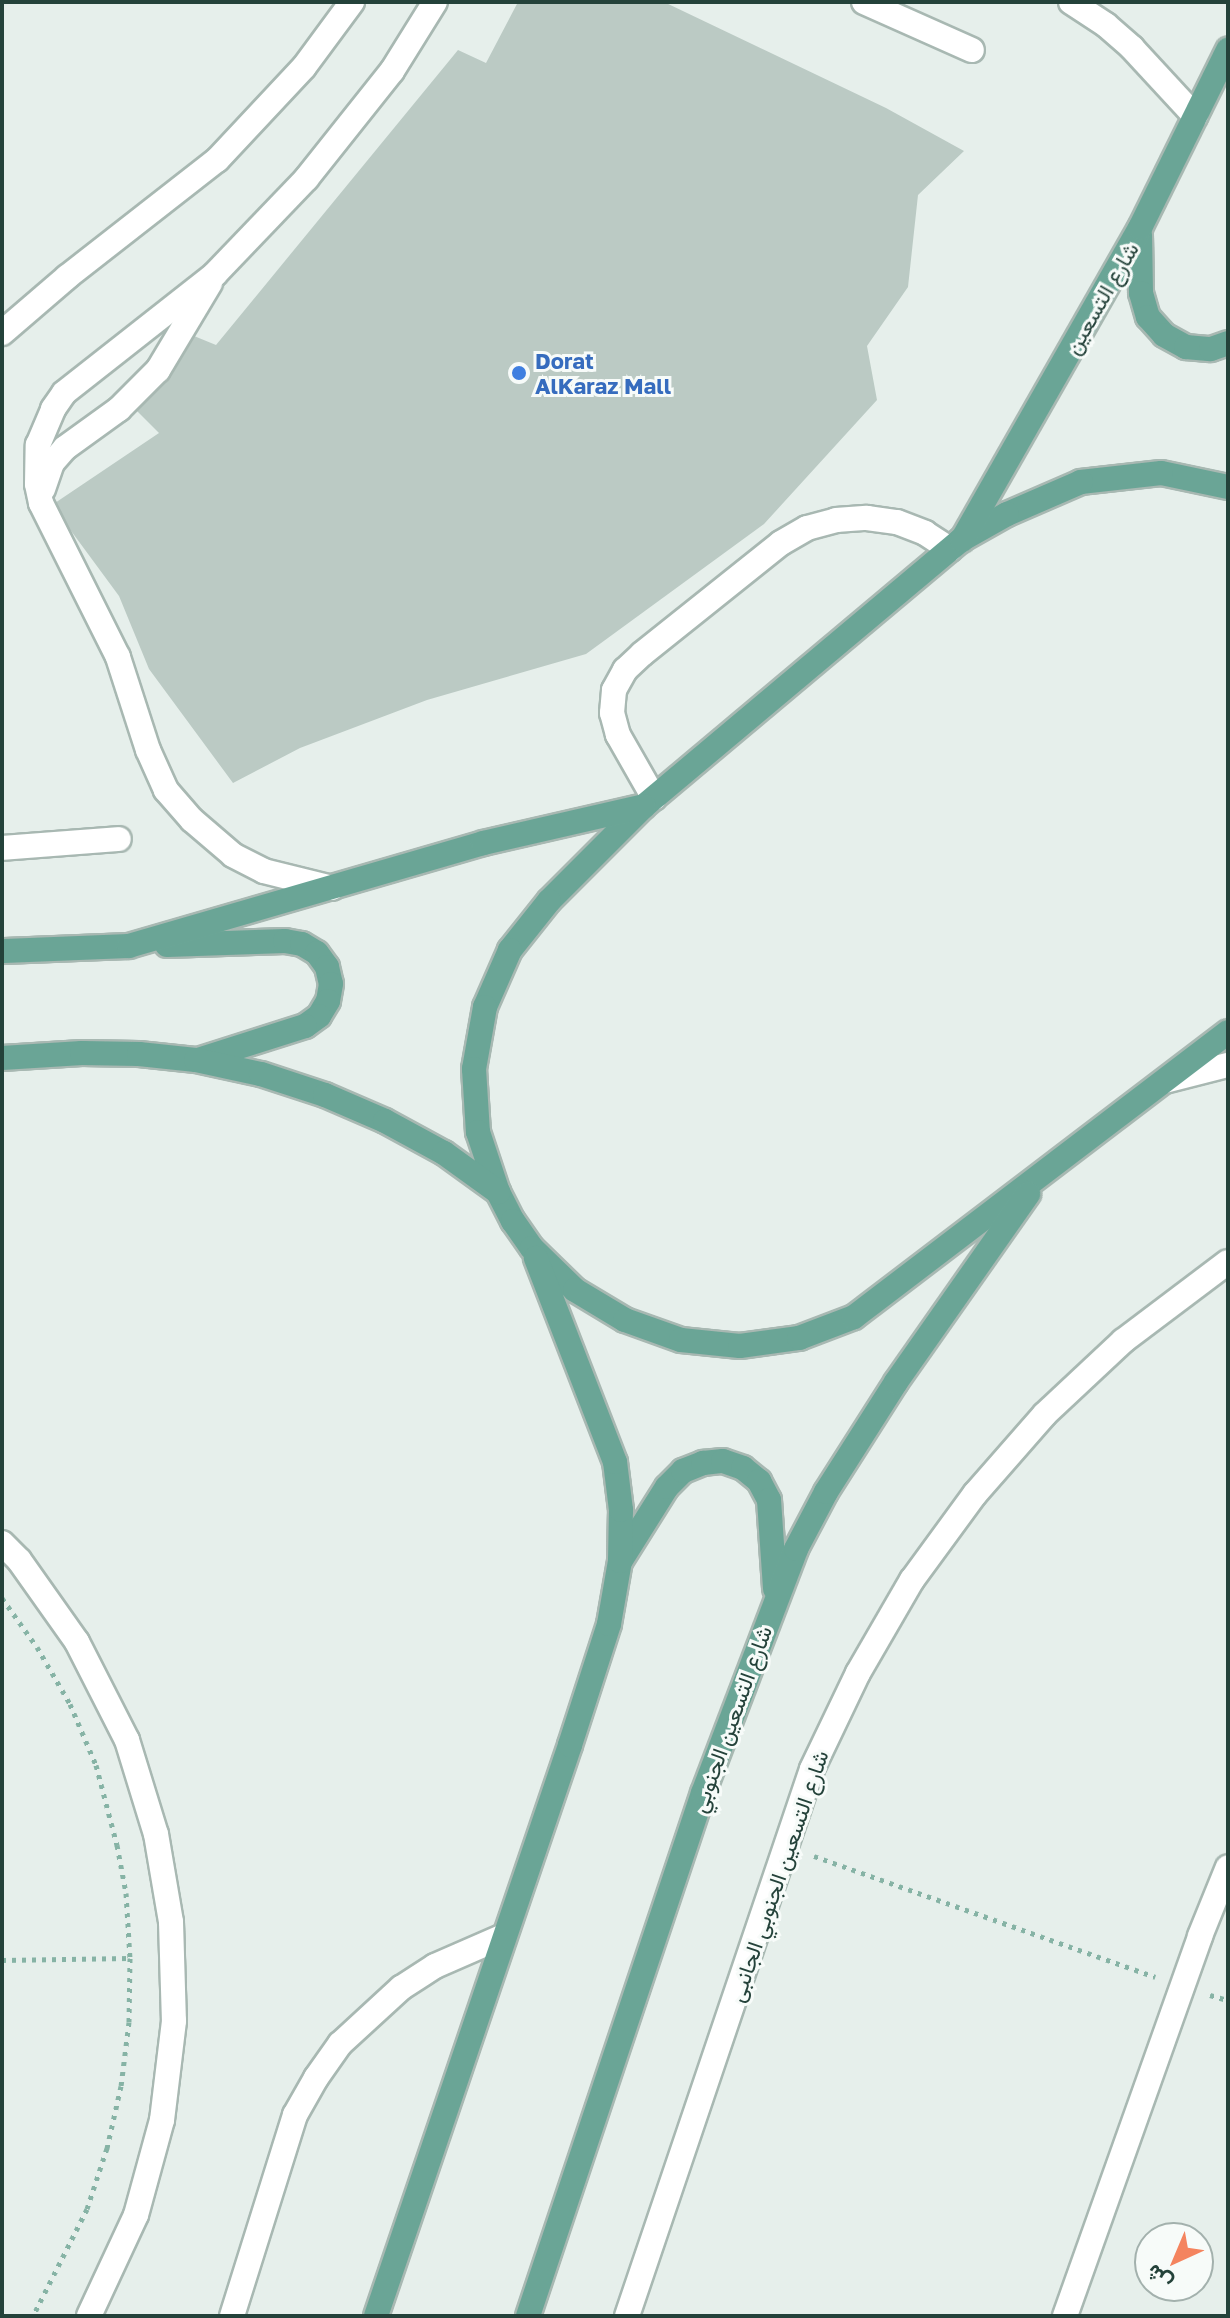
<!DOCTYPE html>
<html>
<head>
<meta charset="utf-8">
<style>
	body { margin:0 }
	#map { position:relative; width:1230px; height:2318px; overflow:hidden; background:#e6efeb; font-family:"Golos Text",Vazirmatn,sans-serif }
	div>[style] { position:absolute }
	.building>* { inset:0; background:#bbcac4 }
	.path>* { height:5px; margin-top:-2.5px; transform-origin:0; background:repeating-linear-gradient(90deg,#86b3a5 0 4px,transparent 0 10px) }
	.roads { filter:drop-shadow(2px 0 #a8b8b2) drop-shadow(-2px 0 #a8b8b2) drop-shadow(0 2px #a8b8b2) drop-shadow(0 -2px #a8b8b2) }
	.minor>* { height:24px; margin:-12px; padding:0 12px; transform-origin:12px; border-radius:12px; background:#fff }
	.major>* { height:24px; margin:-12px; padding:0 12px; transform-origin:12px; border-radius:12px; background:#6aa596 }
	.dots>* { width:22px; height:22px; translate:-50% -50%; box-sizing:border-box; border:4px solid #f7fbf9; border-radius:50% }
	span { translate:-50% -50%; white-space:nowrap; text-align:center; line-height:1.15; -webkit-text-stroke:6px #f7fbf9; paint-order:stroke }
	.street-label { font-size:22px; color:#24423a }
	.shop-label { font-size:22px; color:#366cbe; font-weight:700 }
	.left { translate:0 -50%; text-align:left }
	.frame { position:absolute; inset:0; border:4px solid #24423a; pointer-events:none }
	.north { position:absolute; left:1134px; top:2222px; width:80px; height:80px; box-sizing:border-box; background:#f7fbf9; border:2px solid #a3b1ad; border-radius:50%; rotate:224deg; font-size:22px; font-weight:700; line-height:32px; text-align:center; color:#24423a }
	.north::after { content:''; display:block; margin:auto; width:28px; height:36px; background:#f4845f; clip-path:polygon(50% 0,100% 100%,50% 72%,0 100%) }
</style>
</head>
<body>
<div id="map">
	<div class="building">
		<i style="clip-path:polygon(518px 2px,664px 2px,886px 108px,964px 151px,918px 195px,908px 287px,867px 346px,877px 400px,764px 524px,586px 654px,427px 700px,300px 748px,233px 783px,149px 669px,119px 596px,52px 505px,159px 433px,137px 411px,194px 336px,216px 345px,458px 50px,486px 63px)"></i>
	</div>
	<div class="path">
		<i style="left:2px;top:1598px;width:60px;rotate:54.5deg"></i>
		<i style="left:37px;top:1647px;width:66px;rotate:59.9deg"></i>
		<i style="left:70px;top:1704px;width:66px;rotate:66.9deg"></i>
		<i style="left:96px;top:1765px;width:83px;rotate:75.3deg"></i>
		<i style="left:117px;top:1845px;width:49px;rotate:79.4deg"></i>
		<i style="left:126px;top:1893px;width:65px;rotate:86.5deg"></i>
		<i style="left:130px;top:1958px;width:64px;rotate:90.9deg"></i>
		<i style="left:129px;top:2022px;width:64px;rotate:97.1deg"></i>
		<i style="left:121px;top:2086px;width:64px;rotate:102.7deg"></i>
		<i style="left:107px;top:2148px;width:64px;rotate:108.2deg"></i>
		<i style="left:87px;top:2209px;width:120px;rotate:116.8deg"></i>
		<i style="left:814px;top:1856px;width:362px;rotate:19.5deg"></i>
		<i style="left:2px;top:1960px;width:128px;rotate:-0.9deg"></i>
		<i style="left:1210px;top:1995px;width:19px;rotate:16deg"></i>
	</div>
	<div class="roads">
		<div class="minor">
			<i style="left:864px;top:2px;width:118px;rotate:24deg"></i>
			<i style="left:1071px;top:2px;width:42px;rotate:33.3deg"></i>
			<i style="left:1106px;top:25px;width:35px;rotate:41deg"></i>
			<i style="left:1132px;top:48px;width:93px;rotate:47.2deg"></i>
			<i style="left:2px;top:333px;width:86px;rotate:-40.7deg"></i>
			<i style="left:67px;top:277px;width:190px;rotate:-38deg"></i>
			<i style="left:217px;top:160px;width:127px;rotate:-46.9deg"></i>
			<i style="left:304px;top:67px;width:81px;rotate:-53.6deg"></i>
			<i style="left:43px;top:489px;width:28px;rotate:-71deg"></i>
			<i style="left:52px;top:463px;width:20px;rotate:-49deg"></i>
			<i style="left:65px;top:448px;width:67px;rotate:-35.8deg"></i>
			<i style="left:119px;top:409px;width:55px;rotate:-45deg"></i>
			<i style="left:158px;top:370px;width:101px;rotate:-59.1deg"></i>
			<i style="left:654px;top:798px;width:73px;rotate:-119.7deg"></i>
			<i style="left:618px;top:735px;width:23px;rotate:-105deg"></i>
			<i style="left:612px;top:713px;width:23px;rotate:-85deg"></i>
			<i style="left:614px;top:690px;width:23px;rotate:-61deg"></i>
			<i style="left:625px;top:670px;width:23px;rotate:-43deg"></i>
			<i style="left:642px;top:654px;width:178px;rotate:-38.6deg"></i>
			<i style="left:781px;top:543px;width:30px;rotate:-30deg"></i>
			<i style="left:807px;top:528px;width:30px;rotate:-15deg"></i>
			<i style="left:836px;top:520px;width:31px;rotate:-4deg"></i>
			<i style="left:867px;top:518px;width:30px;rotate:8deg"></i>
			<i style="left:897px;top:522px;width:30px;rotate:21deg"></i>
			<i style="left:925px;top:533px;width:30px;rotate:33deg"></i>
			<i style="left:2px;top:848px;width:117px;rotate:-4.4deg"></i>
			<i style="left:332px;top:888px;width:70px;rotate:-166deg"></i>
			<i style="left:264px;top:871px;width:35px;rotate:-153deg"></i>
			<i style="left:233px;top:855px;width:54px;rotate:-139.5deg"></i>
			<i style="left:192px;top:820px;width:40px;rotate:-131deg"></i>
			<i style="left:166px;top:790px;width:44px;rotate:-114.2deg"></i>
			<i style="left:148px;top:750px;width:98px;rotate:-107.9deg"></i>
			<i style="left:118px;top:657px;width:172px;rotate:-116.6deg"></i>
			<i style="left:41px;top:503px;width:19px;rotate:-102deg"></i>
			<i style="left:37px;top:484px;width:39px;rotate:-89deg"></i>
			<i style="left:38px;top:445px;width:39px;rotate:-67deg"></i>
			<i style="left:53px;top:409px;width:19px;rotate:-55deg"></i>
			<i style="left:64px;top:393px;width:192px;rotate:-38.2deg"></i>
			<i style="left:215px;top:274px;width:132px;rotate:-46.2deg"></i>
			<i style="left:306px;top:179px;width:138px;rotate:-51.5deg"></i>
			<i style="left:392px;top:71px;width:81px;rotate:-58.1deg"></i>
			<i style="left:1165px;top:1081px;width:65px;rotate:-14.3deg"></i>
			<i style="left:2px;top:1543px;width:24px;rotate:45deg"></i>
			<i style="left:19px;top:1560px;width:100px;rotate:54.7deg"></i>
			<i style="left:77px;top:1642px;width:110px;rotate:63deg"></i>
			<i style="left:127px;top:1740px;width:98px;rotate:72.9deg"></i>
			<i style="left:156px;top:1834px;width:89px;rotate:80.3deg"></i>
			<i style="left:171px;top:1922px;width:99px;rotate:88.3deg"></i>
			<i style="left:174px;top:2021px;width:100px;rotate:96.9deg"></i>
			<i style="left:162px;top:2120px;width:98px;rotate:105.3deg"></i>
			<i style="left:136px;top:2215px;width:111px;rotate:115deg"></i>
			<i style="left:232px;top:2316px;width:211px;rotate:-72.6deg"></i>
			<i style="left:295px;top:2115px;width:43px;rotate:-60.4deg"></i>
			<i style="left:316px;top:2078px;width:42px;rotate:-54.8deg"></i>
			<i style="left:340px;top:2044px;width:83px;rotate:-42.6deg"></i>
			<i style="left:401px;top:1988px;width:40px;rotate:-32.9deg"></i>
			<i style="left:435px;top:1966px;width:75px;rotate:-23.5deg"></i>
			<i style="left:627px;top:2316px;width:577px;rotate:-71.31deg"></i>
			<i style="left:812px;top:1769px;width:106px;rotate:-64.4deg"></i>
			<i style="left:858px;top:1673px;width:108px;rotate:-59.9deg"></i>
			<i style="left:912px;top:1580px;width:107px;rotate:-53.8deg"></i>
			<i style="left:975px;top:1494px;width:106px;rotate:-48.8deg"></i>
			<i style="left:1045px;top:1414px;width:107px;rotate:-43.1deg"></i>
			<i style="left:1123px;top:1341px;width:131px;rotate:-37deg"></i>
			<i style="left:1065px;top:2316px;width:403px;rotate:-70.4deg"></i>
			<i style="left:1200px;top:1936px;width:74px;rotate:-67.9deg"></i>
		</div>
		<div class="major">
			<i style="left:1140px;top:235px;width:58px;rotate:89deg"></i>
			<i style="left:1141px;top:293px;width:25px;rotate:74deg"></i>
			<i style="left:1148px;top:317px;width:24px;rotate:48deg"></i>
			<i style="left:1164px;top:335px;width:25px;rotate:29deg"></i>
			<i style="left:1186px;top:347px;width:25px;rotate:5deg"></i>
			<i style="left:1211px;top:349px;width:18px;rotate:-19deg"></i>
			<i style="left:1228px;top:487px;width:68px;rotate:-168.2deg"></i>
			<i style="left:1161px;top:473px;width:81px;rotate:173.6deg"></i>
			<i style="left:1081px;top:482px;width:81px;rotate:156.6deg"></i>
			<i style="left:1007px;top:514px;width:53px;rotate:150.5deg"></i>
			<i style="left:961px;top:540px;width:414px;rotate:140deg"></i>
			<i style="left:644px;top:806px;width:134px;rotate:135deg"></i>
			<i style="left:549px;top:901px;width:63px;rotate:128.5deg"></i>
			<i style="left:510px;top:950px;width:62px;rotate:113.7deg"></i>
			<i style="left:485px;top:1007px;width:63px;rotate:100.1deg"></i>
			<i style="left:474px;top:1069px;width:63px;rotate:86.4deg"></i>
			<i style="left:478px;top:1132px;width:63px;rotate:71.6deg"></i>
			<i style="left:498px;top:1192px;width:33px;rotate:63deg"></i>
			<i style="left:513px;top:1221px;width:33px;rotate:55deg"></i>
			<i style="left:532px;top:1248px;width:60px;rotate:44.3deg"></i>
			<i style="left:575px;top:1290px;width:58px;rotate:31deg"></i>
			<i style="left:625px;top:1320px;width:59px;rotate:19.7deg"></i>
			<i style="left:681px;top:1340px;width:59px;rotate:5.8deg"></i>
			<i style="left:740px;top:1346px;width:60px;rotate:-7.7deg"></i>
			<i style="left:799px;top:1338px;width:59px;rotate:-20.9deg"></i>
			<i style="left:854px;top:1317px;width:470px;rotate:-37.3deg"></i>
			<i style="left:962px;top:540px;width:359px;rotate:-60.3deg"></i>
			<i style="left:1140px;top:228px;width:199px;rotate:-63.7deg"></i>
			<i style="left:167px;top:945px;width:118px;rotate:-1.9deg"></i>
			<i style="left:285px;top:941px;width:17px;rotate:10deg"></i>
			<i style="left:302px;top:944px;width:17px;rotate:31deg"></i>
			<i style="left:317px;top:953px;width:17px;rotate:54deg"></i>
			<i style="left:327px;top:967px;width:17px;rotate:77deg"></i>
			<i style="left:331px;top:984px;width:17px;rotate:100deg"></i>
			<i style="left:328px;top:1001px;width:17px;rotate:121deg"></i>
			<i style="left:319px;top:1016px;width:17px;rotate:144deg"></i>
			<i style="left:305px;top:1026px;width:112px;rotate:162.4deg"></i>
			<i style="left:2px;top:951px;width:127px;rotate:-2.3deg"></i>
			<i style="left:129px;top:946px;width:369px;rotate:-16.2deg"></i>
			<i style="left:483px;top:843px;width:165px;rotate:-12.9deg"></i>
			<i style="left:2px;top:1058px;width:80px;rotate:-3.6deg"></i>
			<i style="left:82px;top:1053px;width:57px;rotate:1deg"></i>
			<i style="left:139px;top:1054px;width:57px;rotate:6deg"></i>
			<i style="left:196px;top:1060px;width:66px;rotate:12.2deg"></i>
			<i style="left:261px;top:1074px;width:67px;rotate:18.2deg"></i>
			<i style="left:325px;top:1095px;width:65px;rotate:23.4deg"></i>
			<i style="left:385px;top:1121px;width:67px;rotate:28.5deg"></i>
			<i style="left:444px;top:1153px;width:67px;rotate:35.8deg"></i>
			<i style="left:621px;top:1560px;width:86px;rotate:-57.8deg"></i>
			<i style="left:667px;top:1487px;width:23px;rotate:-45deg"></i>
			<i style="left:683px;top:1471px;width:22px;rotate:-22deg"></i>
			<i style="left:703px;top:1463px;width:20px;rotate:-6deg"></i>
			<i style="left:723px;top:1461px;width:21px;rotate:19deg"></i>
			<i style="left:743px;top:1468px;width:21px;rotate:39deg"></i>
			<i style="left:759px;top:1481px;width:21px;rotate:62deg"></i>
			<i style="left:769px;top:1500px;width:89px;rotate:86.1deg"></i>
			<i style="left:376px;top:2316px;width:603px;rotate:-71.23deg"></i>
			<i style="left:570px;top:1745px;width:127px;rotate:-72.1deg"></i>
			<i style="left:609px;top:1624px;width:64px;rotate:-80.1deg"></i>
			<i style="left:620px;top:1561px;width:51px;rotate:-88.9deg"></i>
			<i style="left:621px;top:1510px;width:48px;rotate:-97.1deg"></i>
			<i style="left:615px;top:1462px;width:219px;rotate:-111.2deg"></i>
			<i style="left:528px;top:2316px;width:552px;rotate:-71.5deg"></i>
			<i style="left:703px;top:1793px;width:261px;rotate:-69.1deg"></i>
			<i style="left:796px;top:1549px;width:64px;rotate:-62.2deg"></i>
			<i style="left:826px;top:1492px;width:130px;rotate:-57.5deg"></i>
			<i style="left:896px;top:1382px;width:230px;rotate:-54.9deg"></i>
		</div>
	</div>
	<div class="dots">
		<i style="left:519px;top:373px;background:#3f7fe0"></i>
	</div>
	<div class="street-label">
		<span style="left:1101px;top:298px;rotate:-60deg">شارع التسعين</span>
		<span style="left:731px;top:1719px;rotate:-70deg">شارع التسعين الجنوبي</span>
		<span style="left:778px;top:1876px;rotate:-71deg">شارع التسعين الجنوبي الجانبى</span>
	</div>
	<div class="shop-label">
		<span class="left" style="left:535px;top:373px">Dorat<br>AlKaraz Mall</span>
	</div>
	<div class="frame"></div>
	<div class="north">ش</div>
</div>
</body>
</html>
